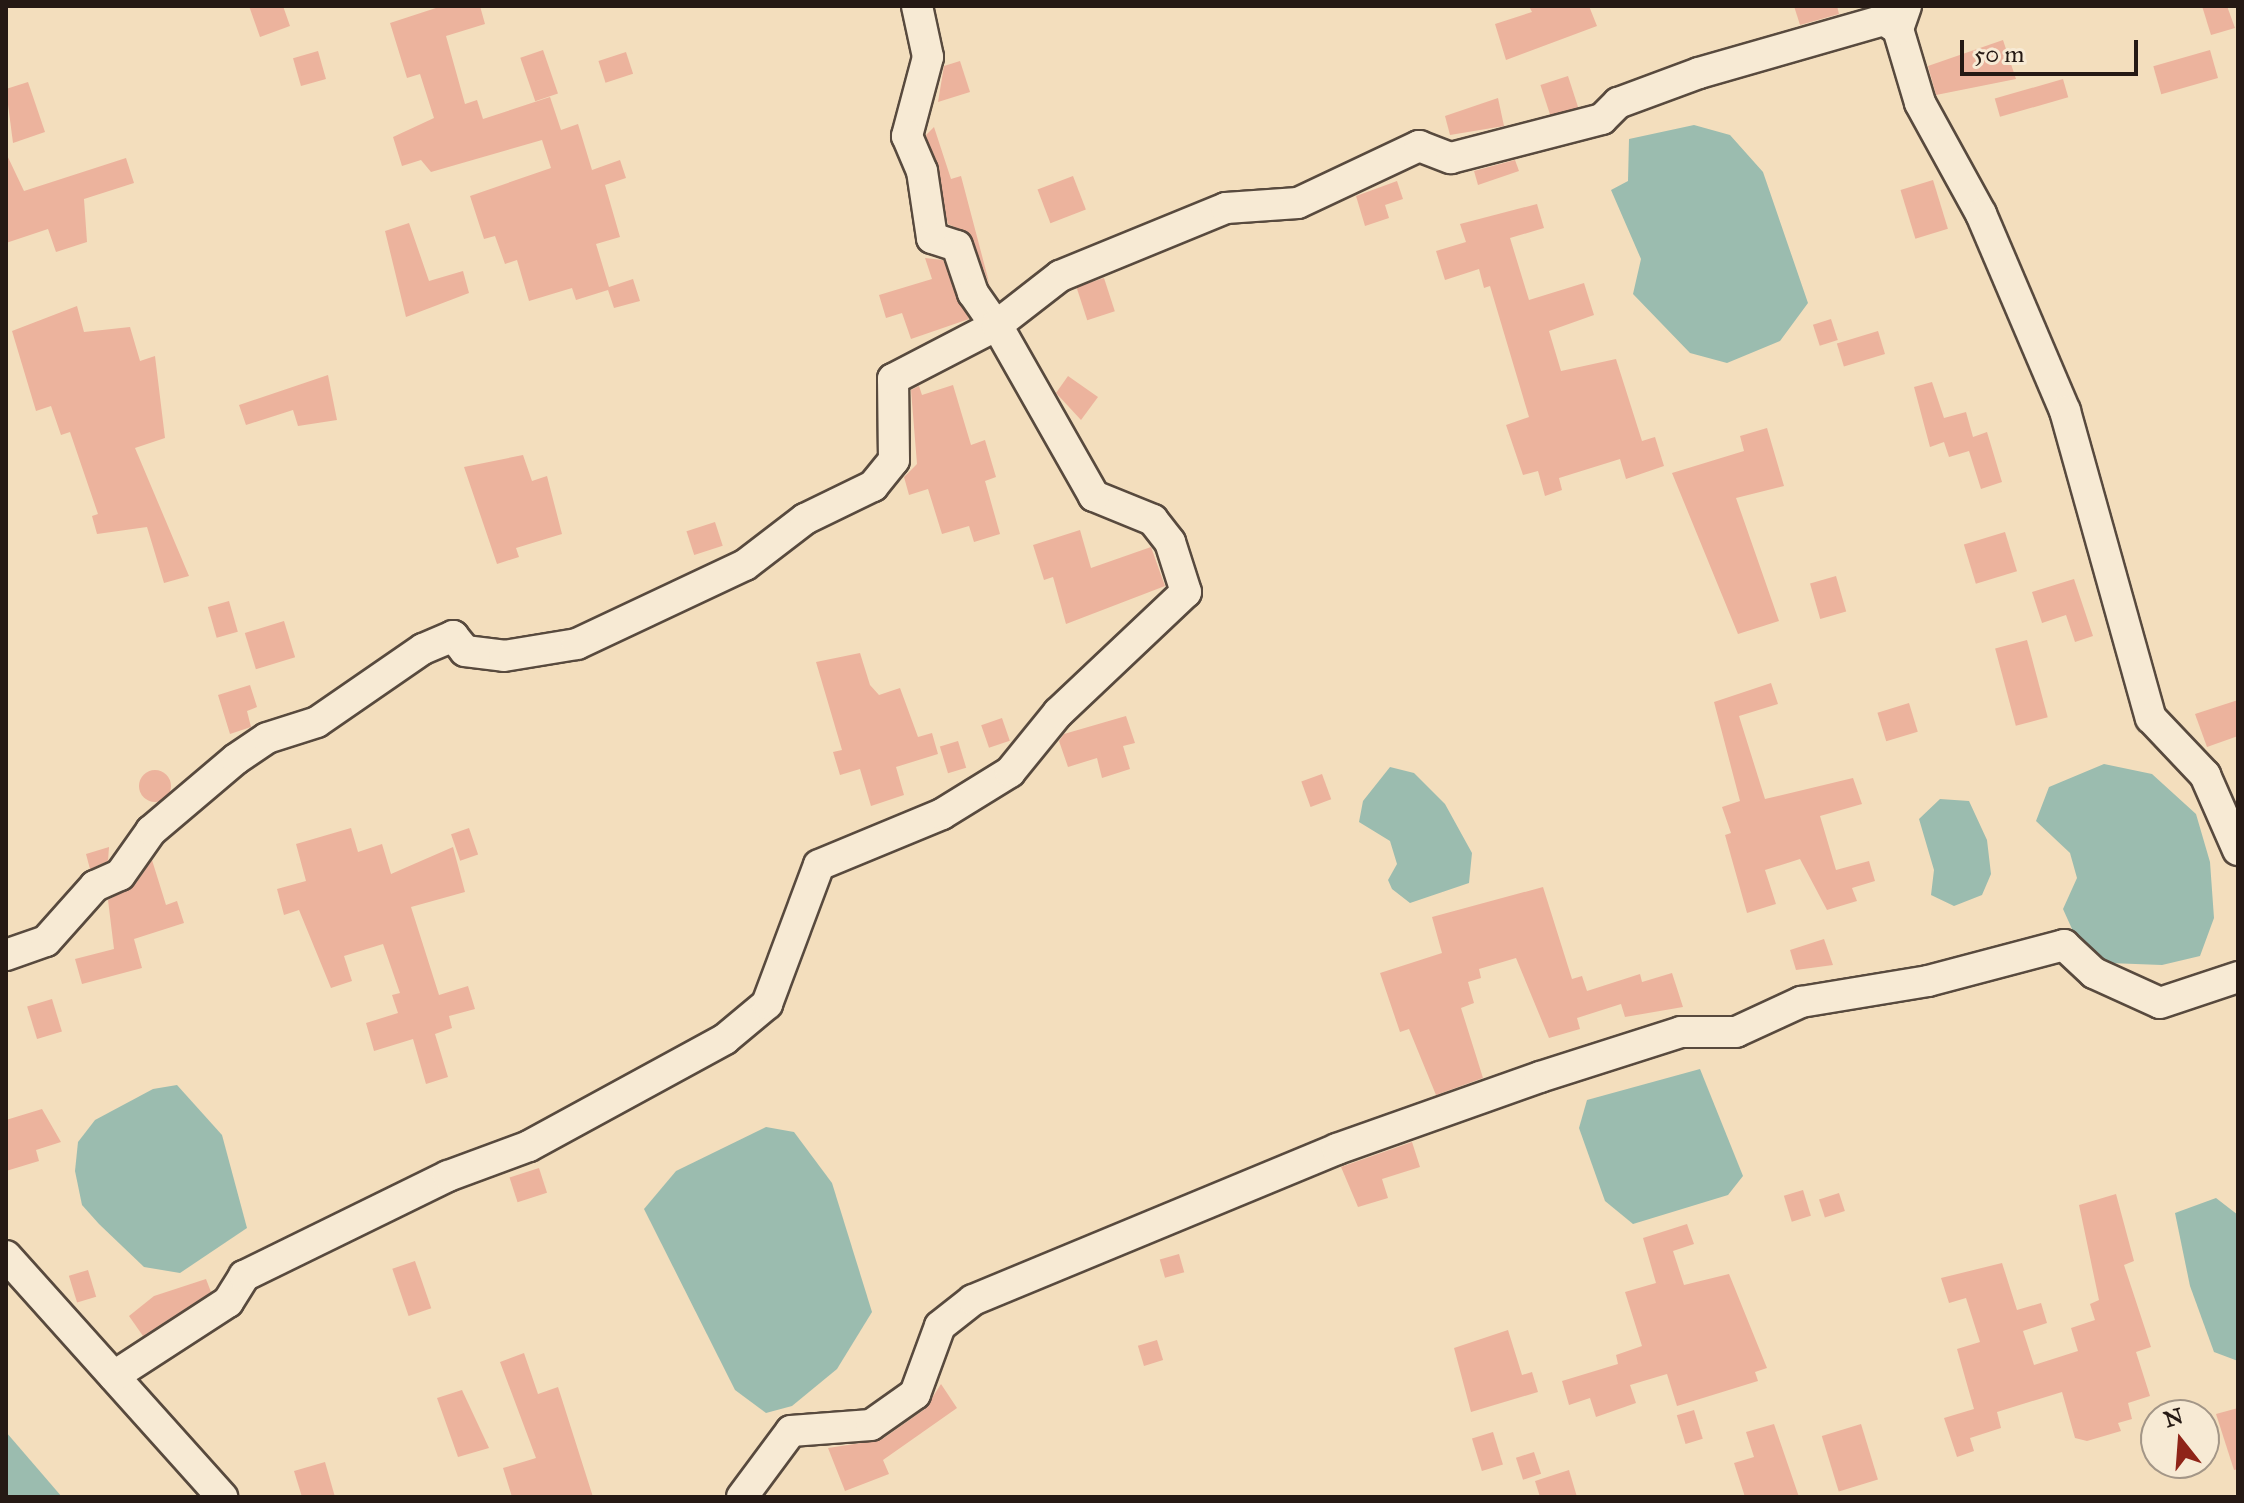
<!DOCTYPE html>
<html>
<head>
<meta charset="utf-8">
<style>
	body { margin:0 }
	#map { position:relative; width:2244px; height:1503px; overflow:hidden; background:#f3debd; font-family:"IM FELL Great Primer",serif }
	div>[style] { position:absolute }
	.water>* { inset:0; background:#9bbcaf }
	.building>* { inset:0; background:#ecb39d; transform-origin:0 0 }
	.round { border-radius:50% }
	.roads { filter:drop-shadow(2px 0 #584a3e) drop-shadow(-2px 0 #584a3e) drop-shadow(0 2px #584a3e) drop-shadow(0 -2px #584a3e) }
	.minor>* { height:30px; margin:-15px; padding:0 15px; transform-origin:15px; border-radius:15px; background:#f7ead4 }
	span { translate:-50% -50%; white-space:nowrap; text-align:center; line-height:1.15; -webkit-text-stroke:6px #f7ead4; paint-order:stroke }
	.frame { position:absolute; inset:0; border:8px solid #251914; pointer-events:none }
	.north { position:absolute; left:2140px; top:1399px; width:80px; height:80px; box-sizing:border-box; background:#f7ead4; border:2px solid #a39687; border-radius:50%; rotate:343deg; font-size:22px; font-weight:700; line-height:32px; text-align:center; color:#251914 }
	.north::after { content:''; display:block; margin:auto; width:28px; height:36px; background:#8f2418; clip-path:polygon(50% 0,100% 100%,50% 72%,0 100%) }
	.scale { position:absolute; left:1960px; top:40px; width:178px; height:36px; box-sizing:border-box; border:4px solid #251914; border-top:0; padding-left:10px; font-size:24px; line-height:28px; white-space:nowrap; color:#251914; -webkit-text-stroke:6px #f7ead4; paint-order:stroke }
</style>
</head>
<body>
<div id="map">
	<div class="water">
		<i style="clip-path:polygon(1694px 125px,1730px 135px,1763px 172px,1808px 303px,1780px 341px,1727px 363px,1690px 353px,1633px 294px,1641px 259px,1611px 190px,1628px 181px,1629px 139px)"></i>
		<i style="clip-path:polygon(2104px 764px,2152px 774px,2196px 814px,2210px 862px,2214px 918px,2200px 956px,2162px 965px,2109px 963px,2077px 940px,2063px 909px,2077px 878px,2070px 853px,2036px 821px,2049px 787px)"></i>
		<i style="clip-path:polygon(1390px 767px,1414px 773px,1445px 804px,1472px 853px,1469px 883px,1410px 903px,1392px 889px,1388px 880px,1397px 864px,1390px 841px,1359px 822px,1363px 801px)"></i>
		<i style="clip-path:polygon(1940px 799px,1969px 801px,1987px 840px,1991px 874px,1982px 895px,1954px 906px,1931px 895px,1934px 870px,1919px 819px)"></i>
		<i style="clip-path:polygon(1700px 1069px,1743px 1176px,1728px 1195px,1633px 1224px,1605px 1201px,1579px 1128px,1587px 1100px)"></i>
		<i style="clip-path:polygon(177px 1085px,222px 1135px,247px 1228px,180px 1273px,144px 1267px,99px 1224px,82px 1205px,75px 1171px,78px 1142px,95px 1120px,153px 1089px)"></i>
		<i style="clip-path:polygon(766px 1127px,794px 1132px,832px 1183px,872px 1312px,837px 1369px,792px 1406px,766px 1413px,735px 1390px,644px 1209px,676px 1171px)"></i>
		<i style="clip-path:polygon(2216px 1198px,2238px 1215px,2238px 1361px,2214px 1352px,2190px 1286px,2175px 1213px)"></i>
		<i style="clip-path:polygon(6px 1432px,62px 1497px,6px 1497px)"></i>
	</div>
	<div class="building">
		<i style="clip-path:polygon(249px 6px,283px 6px,290px 26px,260px 37px)"></i>
		<i style="clip-path:polygon(442px 6px,480px 6px,485px 24px,446px 36px,465px 104px,477px 100px,483px 119px,550px 97px,561px 130px,578px 124px,592px 170px,620px 160px,626px 178px,605px 185px,620px 237px,596px 244px,609px 287px,633px 279px,640px 301px,614px 308px,608px 290px,576px 300px,572px 288px,529px 301px,517px 260px,505px 264px,495px 236px,484px 239px,470px 196px,551px 168px,542px 140px,431px 172px,421px 160px,402px 166px,393px 137px,434px 118px,420px 74px,407px 78px,390px 23px)"></i>
		<i style="clip-path:polygon(1529px 6px,1589px 6px,1597px 26px,1506px 60px,1495px 24px,1532px 12px)"></i>
		<i style="clip-path:polygon(1794px 6px,1837px 6px,1839px 14px,1800px 25px)"></i>
		<i style="clip-path:polygon(2202px 6px,2227px 6px,2235px 28px,2211px 35px)"></i>
		<i style="clip-path:polygon(2003px 40px,2016px 79px,1936px 95px,1928px 66px)"></i>
		<i style="left:543px;top:50px;width:46px;height:24px;rotate:71deg"></i>
		<i style="left:2210px;top:50px;width:29px;height:59px;rotate:74deg"></i>
		<i style="left:318px;top:51px;width:29px;height:26px;rotate:74deg"></i>
		<i style="left:626px;top:52px;width:23px;height:29px;rotate:72deg"></i>
		<i style="clip-path:polygon(960px 61px,970px 92px,938px 102px,944px 66px)"></i>
		<i style="left:1568px;top:76px;width:33px;height:29px;rotate:72deg"></i>
		<i style="left:2063px;top:79px;width:19px;height:71px;rotate:74deg"></i>
		<i style="clip-path:polygon(28px 82px,45px 132px,13px 143px,6px 89px)"></i>
		<i style="clip-path:polygon(1498px 98px,1504px 126px,1450px 135px,1445px 116px)"></i>
		<i style="clip-path:polygon(934px 127px,951px 179px,961px 176px,990px 286px,970px 234px,948px 224px,926px 135px)"></i>
		<i style="clip-path:polygon(6px 153px,24px 191px,126px 158px,134px 183px,84px 199px,87px 242px,56px 252px,48px 229px,6px 243px)"></i>
		<i style="clip-path:polygon(1515px 160px,1519px 171px,1478px 185px,1474px 171px)"></i>
		<i style="left:1073px;top:176px;width:36px;height:38px;rotate:69deg"></i>
		<i style="left:1933px;top:180px;width:51px;height:34px;rotate:73deg"></i>
		<i style="clip-path:polygon(1397px 181px,1403px 199px,1385px 205px,1389px 218px,1365px 226px,1356px 196px)"></i>
		<i style="clip-path:polygon(1537px 204px,1544px 228px,1510px 238px,1529px 300px,1584px 283px,1594px 315px,1549px 331px,1561px 371px,1616px 359px,1642px 441px,1655px 437px,1664px 466px,1626px 479px,1620px 459px,1559px 478px,1562px 490px,1545px 496px,1538px 471px,1523px 475px,1506px 425px,1529px 417px,1490px 286px,1484px 288px,1479px 269px,1445px 280px,1436px 251px,1466px 242px,1460px 224px)"></i>
		<i style="clip-path:polygon(409px 223px,429px 281px,463px 271px,469px 293px,406px 317px,385px 231px)"></i>
		<i style="clip-path:polygon(925px 258px,943px 260px,969px 319px,911px 339px,902px 313px,886px 318px,879px 295px,932px 279px)"></i>
		<i style="left:1104px;top:278px;width:35px;height:29px;rotate:72deg"></i>
		<i style="clip-path:polygon(77px 306px,84px 332px,130px 327px,140px 361px,155px 356px,165px 438px,135px 448px,189px 576px,164px 583px,147px 527px,97px 534px,92px 516px,98px 514px,70px 432px,61px 435px,51px 406px,36px 411px,12px 331px)"></i>
		<i style="left:1831px;top:319px;width:22px;height:19px;rotate:72deg"></i>
		<i style="left:1878px;top:331px;width:24px;height:43px;rotate:73deg"></i>
		<i style="clip-path:polygon(328px 375px,337px 420px,298px 426px,293px 410px,246px 425px,239px 405px)"></i>
		<i style="clip-path:polygon(1068px 376px,1098px 397px,1081px 420px,1056px 393px)"></i>
		<i style="clip-path:polygon(1932px 382px,1944px 418px,1966px 412px,1973px 437px,1987px 432px,2002px 482px,1981px 489px,1969px 451px,1949px 457px,1944px 442px,1930px 447px,1914px 387px)"></i>
		<i style="clip-path:polygon(953px 385px,971px 445px,985px 440px,996px 477px,985px 481px,1000px 534px,974px 542px,969px 526px,942px 534px,928px 489px,909px 495px,904px 477px,917px 464px,911px 390px,919px 386px,922px 395px)"></i>
		<i style="clip-path:polygon(1767px 428px,1784px 486px,1736px 498px,1779px 621px,1738px 634px,1672px 473px,1744px 451px,1740px 436px)"></i>
		<i style="clip-path:polygon(523px 455px,532px 481px,547px 476px,562px 534px,516px 548px,519px 557px,497px 564px,464px 467px)"></i>
		<i style="left:715px;top:522px;width:25px;height:30px;rotate:72deg"></i>
		<i style="clip-path:polygon(1080px 530px,1091px 568px,1151px 547px,1165px 586px,1066px 624px,1053px 577px,1044px 580px,1033px 545px)"></i>
		<i style="left:2005px;top:532px;width:41px;height:43px;rotate:73deg"></i>
		<i style="left:1836px;top:576px;width:37px;height:27px;rotate:74deg"></i>
		<i style="clip-path:polygon(2074px 579px,2093px 636px,2075px 642px,2066px 615px,2042px 623px,2032px 592px)"></i>
		<i style="left:229px;top:601px;width:32px;height:22px;rotate:74deg"></i>
		<i style="left:284px;top:621px;width:38px;height:41px;rotate:73deg"></i>
		<i style="left:2027px;top:640px;width:80px;height:33px;rotate:75deg"></i>
		<i style="clip-path:polygon(860px 653px,870px 685px,879px 695px,900px 688px,918px 737px,932px 733px,938px 754px,896px 767px,904px 795px,871px 806px,860px 769px,840px 775px,833px 752px,842px 750px,816px 662px)"></i>
		<i style="clip-path:polygon(1771px 683px,1778px 704px,1739px 716px,1765px 799px,1853px 778px,1862px 804px,1820px 816px,1836px 870px,1869px 861px,1875px 881px,1852px 888px,1857px 901px,1827px 910px,1800px 859px,1765px 870px,1776px 904px,1747px 913px,1725px 835px,1731px 833px,1722px 807px,1740px 801px,1714px 702px)"></i>
		<i style="clip-path:polygon(250px 685px,257px 707px,247px 711px,251px 727px,230px 734px,218px 695px)"></i>
		<i style="clip-path:polygon(2238px 700px,2238px 736px,2207px 747px,2195px 714px)"></i>
		<i style="left:1909px;top:703px;width:30px;height:33px;rotate:73deg"></i>
		<i style="clip-path:polygon(1126px 716px,1135px 743px,1123px 746px,1130px 769px,1102px 778px,1097px 758px,1068px 767px,1059px 741px,1064px 734px)"></i>
		<i style="left:1002px;top:718px;width:24px;height:22px;rotate:71deg"></i>
		<i style="left:958px;top:741px;width:28px;height:19px;rotate:73deg"></i>
		<i class="round" style="left:139px;top:770px;width:32px;height:32px"></i>
		<i style="left:1322px;top:774px;width:27px;height:22px;rotate:70deg"></i>
		<i style="clip-path:polygon(351px 828px,358px 852px,382px 844px,391px 874px,453px 847px,465px 892px,411px 907px,439px 995px,468px 986px,475px 1009px,449px 1016px,452px 1028px,435px 1034px,448px 1077px,426px 1084px,413px 1039px,374px 1051px,366px 1023px,398px 1013px,392px 995px,400px 993px,383px 944px,344px 956px,352px 981px,331px 988px,299px 910px,284px 915px,277px 889px,306px 881px,296px 844px)"></i>
		<i style="left:469px;top:828px;width:28px;height:19px;rotate:71deg"></i>
		<i style="clip-path:polygon(109px 847px,108px 861px,90px 869px,86px 854px)"></i>
		<i style="clip-path:polygon(152px 860px,166px 905px,177px 901px,184px 923px,134px 939px,142px 968px,82px 984px,75px 959px,114px 949px,108px 900px,134px 886px)"></i>
		<i style="clip-path:polygon(1543px 887px,1572px 979px,1582px 976px,1587px 991px,1640px 974px,1642px 982px,1672px 973px,1683px 1007px,1625px 1017px,1621px 1004px,1577px 1018px,1580px 1029px,1549px 1038px,1516px 958px,1479px 969px,1481px 978px,1468px 982px,1474px 1003px,1461px 1008px,1483px 1078px,1436px 1095px,1409px 1029px,1400px 1032px,1380px 973px,1442px 953px,1432px 917px)"></i>
		<i style="clip-path:polygon(1824px 939px,1833px 965px,1796px 970px,1790px 950px)"></i>
		<i style="left:52px;top:999px;width:34px;height:26px;rotate:73deg"></i>
		<i style="clip-path:polygon(42px 1109px,61px 1142px,36px 1150px,39px 1161px,6px 1171px,6px 1120px)"></i>
		<i style="clip-path:polygon(1412px 1142px,1420px 1167px,1382px 1179px,1388px 1198px,1358px 1207px,1341px 1167px)"></i>
		<i style="left:539px;top:1168px;width:26px;height:31px;rotate:72deg"></i>
		<i style="left:1803px;top:1190px;width:27px;height:20px;rotate:73deg"></i>
		<i style="left:1839px;top:1193px;width:19px;height:21px;rotate:72deg"></i>
		<i style="clip-path:polygon(2116px 1194px,2134px 1261px,2124px 1265px,2151px 1347px,2136px 1352px,2150px 1396px,2128px 1403px,2132px 1419px,2118px 1423px,2121px 1431px,2087px 1441px,2075px 1438px,2062px 1392px,1997px 1412px,2001px 1428px,1970px 1438px,1974px 1451px,1957px 1457px,1944px 1418px,1974px 1409px,1957px 1349px,1980px 1342px,1966px 1298px,1949px 1303px,1941px 1278px,2002px 1263px,2017px 1310px,2041px 1303px,2047px 1323px,2023px 1331px,2034px 1365px,2078px 1351px,2071px 1328px,2095px 1320px,2090px 1304px,2099px 1300px,2079px 1205px)"></i>
		<i style="clip-path:polygon(1687px 1224px,1694px 1244px,1673px 1251px,1684px 1285px,1729px 1274px,1767px 1368px,1755px 1372px,1758px 1381px,1677px 1406px,1667px 1374px,1630px 1385px,1636px 1403px,1596px 1417px,1590px 1398px,1569px 1405px,1562px 1381px,1618px 1364px,1616px 1355px,1642px 1346px,1625px 1292px,1656px 1283px,1643px 1238px)"></i>
		<i style="left:1179px;top:1254px;width:19px;height:20px;rotate:74deg"></i>
		<i style="left:415px;top:1261px;width:50px;height:24px;rotate:71deg"></i>
		<i style="left:88px;top:1270px;width:28px;height:20px;rotate:73deg"></i>
		<i style="clip-path:polygon(206px 1279px,211px 1292px,143px 1336px,129px 1316px,154px 1296px)"></i>
		<i style="clip-path:polygon(1508px 1330px,1522px 1375px,1532px 1372px,1538px 1392px,1471px 1412px,1454px 1348px)"></i>
		<i style="left:1157px;top:1340px;width:21px;height:20px;rotate:73deg"></i>
		<i style="clip-path:polygon(524px 1353px,538px 1394px,558px 1387px,593px 1497px,512px 1497px,503px 1468px,536px 1458px,500px 1362px)"></i>
		<i style="clip-path:polygon(941px 1384px,957px 1408px,883px 1460px,889px 1474px,845px 1491px,828px 1448px,881px 1440px,925px 1409px)"></i>
		<i style="clip-path:polygon(462px 1390px,489px 1448px,458px 1457px,437px 1398px)"></i>
		<i style="clip-path:polygon(2238px 1408px,2238px 1469px,2234px 1470px,2216px 1414px)"></i>
		<i style="left:1694px;top:1410px;width:30px;height:18px;rotate:73deg"></i>
		<i style="clip-path:polygon(1774px 1424px,1799px 1497px,1745px 1497px,1734px 1463px,1754px 1457px,1746px 1432px)"></i>
		<i style="left:1861px;top:1424px;width:58px;height:41px;rotate:73deg"></i>
		<i style="left:1493px;top:1432px;width:34px;height:22px;rotate:73deg"></i>
		<i style="left:1534px;top:1452px;width:23px;height:19px;rotate:72deg"></i>
		<i style="clip-path:polygon(325px 1462px,335px 1497px,302px 1497px,294px 1471px)"></i>
		<i style="clip-path:polygon(1569px 1470px,1577px 1497px,1540px 1497px,1535px 1481px)"></i>
	</div>
	<div class="roads">
		<div class="minor">
			<i style="left:917px;top:6px;width:52px;rotate:77.8deg"></i>
			<i style="left:928px;top:57px;width:82px;rotate:104.9deg"></i>
			<i style="left:907px;top:136px;width:38px;rotate:67deg"></i>
			<i style="left:922px;top:171px;width:68px;rotate:81.5deg"></i>
			<i style="left:932px;top:238px;width:26px;rotate:18deg"></i>
			<i style="left:957px;top:246px;width:50px;rotate:71.2deg"></i>
			<i style="left:973px;top:293px;width:40px;rotate:55.1deg"></i>
			<i style="left:1906px;top:6px;width:24px;rotate:109deg"></i>
			<i style="left:1898px;top:29px;width:77px;rotate:73.4deg"></i>
			<i style="left:1920px;top:103px;width:127px;rotate:61.2deg"></i>
			<i style="left:1981px;top:214px;width:214px;rotate:66.9deg"></i>
			<i style="left:2065px;top:411px;width:319px;rotate:74.4deg"></i>
			<i style="left:2151px;top:718px;width:79px;rotate:46.5deg"></i>
			<i style="left:2205px;top:775px;width:82px;rotate:66.3deg"></i>
			<i style="left:6px;top:955px;width:42px;rotate:-19.3deg"></i>
			<i style="left:46px;top:941px;width:74px;rotate:-48.3deg"></i>
			<i style="left:95px;top:886px;width:27px;rotate:-24deg"></i>
			<i style="left:120px;top:875px;width:54px;rotate:-54.8deg"></i>
			<i style="left:151px;top:831px;width:111px;rotate:-40.3deg"></i>
			<i style="left:236px;top:759px;width:37px;rotate:-34deg"></i>
			<i style="left:267px;top:738px;width:52px;rotate:-17.7deg"></i>
			<i style="left:317px;top:722px;width:129px;rotate:-34.6deg"></i>
			<i style="left:423px;top:649px;width:33px;rotate:-23deg"></i>
			<i style="left:453px;top:636px;width:19px;rotate:51deg"></i>
			<i style="left:465px;top:651px;width:39px;rotate:7deg"></i>
			<i style="left:504px;top:656px;width:74px;rotate:-9.3deg"></i>
			<i style="left:577px;top:644px;width:186px;rotate:-25.2deg"></i>
			<i style="left:745px;top:565px;width:76px;rotate:-37.5deg"></i>
			<i style="left:805px;top:519px;width:76px;rotate:-25.9deg"></i>
			<i style="left:873px;top:486px;width:33px;rotate:-51deg"></i>
			<i style="left:894px;top:460px;width:81px;rotate:-90.7deg"></i>
			<i style="left:893px;top:379px;width:117px;rotate:-27.4deg"></i>
			<i style="left:6px;top:1256px;width:324px;rotate:48.1deg"></i>
			<i style="left:114px;top:1376px;width:136px;rotate:-33deg"></i>
			<i style="left:228px;top:1302px;width:31px;rotate:-58deg"></i>
			<i style="left:244px;top:1276px;width:227px;rotate:-26.1deg"></i>
			<i style="left:448px;top:1176px;width:86px;rotate:-20.3deg"></i>
			<i style="left:529px;top:1146px;width:223px;rotate:-28.6deg"></i>
			<i style="left:725px;top:1039px;width:55px;rotate:-39.8deg"></i>
			<i style="left:767px;top:1004px;width:148px;rotate:-69.5deg"></i>
			<i style="left:819px;top:865px;width:133px;rotate:-22.5deg"></i>
			<i style="left:942px;top:814px;width:80px;rotate:-31.7deg"></i>
			<i style="left:1010px;top:772px;width:76px;rotate:-50.9deg"></i>
			<i style="left:1058px;top:713px;width:176px;rotate:-43.4deg"></i>
			<i style="left:1186px;top:592px;width:52px;rotate:-107.7deg"></i>
			<i style="left:1170px;top:542px;width:28px;rotate:-128deg"></i>
			<i style="left:1153px;top:520px;width:64px;rotate:-157.9deg"></i>
			<i style="left:1094px;top:496px;width:197px;rotate:-119.6deg"></i>
			<i style="left:997px;top:325px;width:80px;rotate:-37.9deg"></i>
			<i style="left:1060px;top:276px;width:179px;rotate:-22.3deg"></i>
			<i style="left:1226px;top:208px;width:72px;rotate:-4deg"></i>
			<i style="left:1298px;top:203px;width:134px;rotate:-25.2deg"></i>
			<i style="left:1419px;top:146px;width:34px;rotate:21deg"></i>
			<i style="left:1451px;top:158px;width:156px;rotate:-14.5deg"></i>
			<i style="left:1602px;top:119px;width:23px;rotate:-45deg"></i>
			<i style="left:1618px;top:103px;width:86px;rotate:-20.3deg"></i>
			<i style="left:1699px;top:73px;width:192px;rotate:-16deg"></i>
			<i style="left:1884px;top:20px;width:17px;rotate:33deg"></i>
			<i style="left:742px;top:1497px;width:82px;rotate:-53.4deg"></i>
			<i style="left:791px;top:1431px;width:80px;rotate:-4.3deg"></i>
			<i style="left:871px;top:1425px;width:54px;rotate:-35.2deg"></i>
			<i style="left:915px;top:1394px;width:72px;rotate:-69.8deg"></i>
			<i style="left:940px;top:1326px;width:42px;rotate:-38.2deg"></i>
			<i style="left:973px;top:1300px;width:394px;rotate:-22.5deg"></i>
			<i style="left:1337px;top:1149px;width:215px;rotate:-19.5deg"></i>
			<i style="left:1540px;top:1077px;width:148px;rotate:-17.7deg"></i>
			<i style="left:1681px;top:1032px;width:55px"></i>
			<i style="left:1736px;top:1032px;width:72px;rotate:-24.8deg"></i>
			<i style="left:1801px;top:1002px;width:129px;rotate:-9.4deg"></i>
			<i style="left:1928px;top:981px;width:141px;rotate:-14.8deg"></i>
			<i style="left:2064px;top:945px;width:41px;rotate:43deg"></i>
			<i style="left:2094px;top:973px;width:72px;rotate:24.4deg"></i>
			<i style="left:2160px;top:1003px;width:82px;rotate:-18.4deg"></i>
		</div>
	</div>
	<div class="frame"></div>
	<div class="north">N</div>
	<div class="scale">50 m</div>
</div>
</body>
</html>
